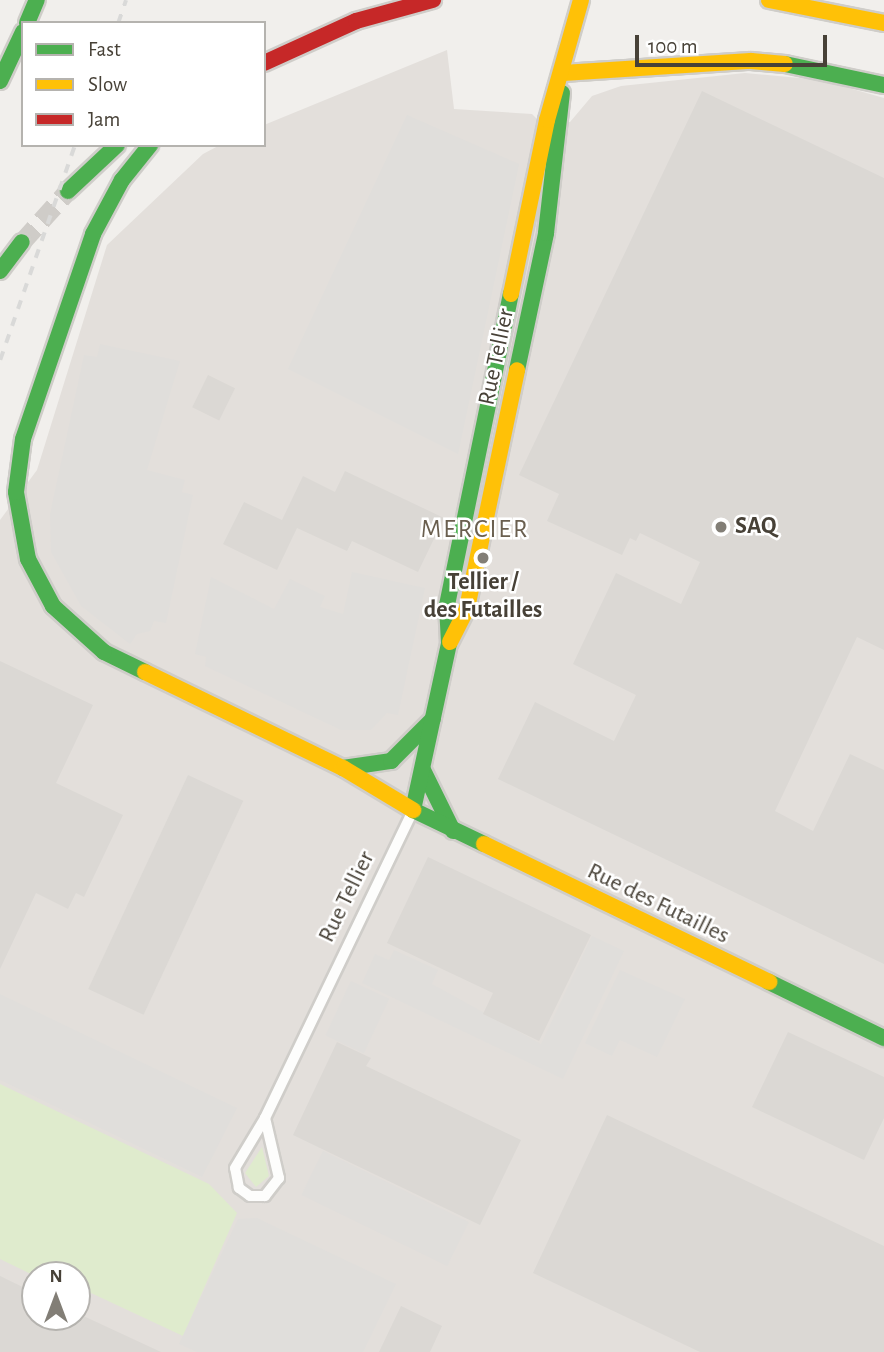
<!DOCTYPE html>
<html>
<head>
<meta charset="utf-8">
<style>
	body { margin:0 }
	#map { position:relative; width:884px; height:1352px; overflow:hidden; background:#f1efec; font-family:"Alegreya Sans",sans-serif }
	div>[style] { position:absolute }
	.industrial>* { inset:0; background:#e3dfdb }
	.green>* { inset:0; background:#dfebcd }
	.parking>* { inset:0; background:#e0dedb; transform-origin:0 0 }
	.building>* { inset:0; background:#dbd8d4; transform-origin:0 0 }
	.highway-tunnel>* { height:19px; margin-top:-9.5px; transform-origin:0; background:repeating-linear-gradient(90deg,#cfccc8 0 19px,transparent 0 29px) }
	.roads { filter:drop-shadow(2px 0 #cfcdc9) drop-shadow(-2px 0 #cfcdc9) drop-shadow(0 2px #cfcdc9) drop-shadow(0 -2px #cfcdc9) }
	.street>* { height:10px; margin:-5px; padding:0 5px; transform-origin:5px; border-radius:5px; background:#fdfdfc }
	.fast>* { height:16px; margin:-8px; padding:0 8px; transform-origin:8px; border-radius:8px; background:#4caf50 }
	.slow>* { height:16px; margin:-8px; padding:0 8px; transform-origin:8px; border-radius:8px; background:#ffc107 }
	.jam>* { height:16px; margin:-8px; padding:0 8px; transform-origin:8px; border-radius:8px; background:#c62828 }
	.rail>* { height:3.5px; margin-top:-1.75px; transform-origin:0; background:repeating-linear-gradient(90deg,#d9d9d8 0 9px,transparent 0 18px) }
	.dots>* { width:19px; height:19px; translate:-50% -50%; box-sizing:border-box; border:4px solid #fff; border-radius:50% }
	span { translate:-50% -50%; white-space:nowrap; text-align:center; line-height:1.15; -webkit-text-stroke:5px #fff; paint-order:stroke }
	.street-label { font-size:24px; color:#474137 }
	.poi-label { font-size:24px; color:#474137; font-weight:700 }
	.left { translate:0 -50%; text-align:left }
	.neighbourhood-label { font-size:26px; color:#6a5f4f; letter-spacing:2px }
	.legend { position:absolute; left:21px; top:21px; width:245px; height:126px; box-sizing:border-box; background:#fff; border:2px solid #b5b3af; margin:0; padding:9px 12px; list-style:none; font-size:21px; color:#474137 }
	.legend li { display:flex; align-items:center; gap:14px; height:35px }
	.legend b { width:35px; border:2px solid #b5b3af }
	.north { position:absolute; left:21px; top:1261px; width:70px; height:70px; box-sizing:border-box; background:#fff; border:2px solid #b5b3af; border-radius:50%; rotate:0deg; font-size:19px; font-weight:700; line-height:28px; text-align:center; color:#474137 }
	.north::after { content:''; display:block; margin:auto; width:24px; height:32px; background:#827e76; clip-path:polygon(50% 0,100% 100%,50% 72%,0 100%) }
	.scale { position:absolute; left:635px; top:35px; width:192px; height:32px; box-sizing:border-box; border:4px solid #474137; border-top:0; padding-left:9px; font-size:21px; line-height:24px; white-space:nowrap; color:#474137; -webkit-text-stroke:5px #fff; paint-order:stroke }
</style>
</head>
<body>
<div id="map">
	<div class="industrial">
		<i style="clip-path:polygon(evenodd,447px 50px,454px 109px,532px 114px,538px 120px,570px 122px,592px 96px,621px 86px,745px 73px,821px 80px,884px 98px,884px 1352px,0 1352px,0 520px,37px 470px,107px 245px,203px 154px,220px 145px,264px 145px,264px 125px,447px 50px,35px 1275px,77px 1275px,77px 1317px,35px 1317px,35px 1275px)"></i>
	</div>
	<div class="green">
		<i style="clip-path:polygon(0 1084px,209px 1184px,237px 1213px,183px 1336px,91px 1293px,87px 1300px,77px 1296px,77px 1275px,35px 1276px,0 1259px)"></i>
		<i style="clip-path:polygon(262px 1147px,269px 1176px,256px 1187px,245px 1173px)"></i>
	</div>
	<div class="parking">
		<i style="clip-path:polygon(407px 115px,519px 164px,458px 454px,288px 369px)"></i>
		<i style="clip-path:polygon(100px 344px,180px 361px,147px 470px,185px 480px,182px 492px,193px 495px,166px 623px,154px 621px,150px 631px,137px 634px,130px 644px,81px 606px,51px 552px,50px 514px,84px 355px,97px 357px)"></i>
		<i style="clip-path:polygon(352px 572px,425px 588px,398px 715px,387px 713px,371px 730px,341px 730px,205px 666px,206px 657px,195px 654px,211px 577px,274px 609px,290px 579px,325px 596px,320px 607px,343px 614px)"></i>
		<i style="clip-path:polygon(592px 936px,624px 951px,563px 1079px,362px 983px,375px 954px,389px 960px,394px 950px,438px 970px,432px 984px,541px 1044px)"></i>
		<i style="clip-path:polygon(620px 970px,685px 999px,657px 1057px,620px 1040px,612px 1056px,585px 1043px)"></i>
		<i style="left:351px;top:981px;width:42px;height:60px;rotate:25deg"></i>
		<i style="clip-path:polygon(0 994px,237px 1108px,202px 1177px,0 1080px)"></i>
		<i style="left:323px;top:1151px;width:162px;height:49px;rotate:26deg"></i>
		<i style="clip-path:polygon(257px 1218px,396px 1284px,363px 1352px,197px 1352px,179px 1344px,238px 1219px)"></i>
	</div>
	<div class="building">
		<i style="clip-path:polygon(702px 91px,884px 178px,884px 650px,857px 637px,775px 811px,813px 831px,850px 754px,884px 770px,884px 964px,498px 779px,535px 702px,614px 741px,636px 695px,573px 664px,616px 573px,681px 604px,700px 562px,640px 533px,636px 541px,630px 538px,622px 555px,547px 521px,559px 494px,519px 475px)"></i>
		<i style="left:208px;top:375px;width:30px;height:36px;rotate:26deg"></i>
		<i style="clip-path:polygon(345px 471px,444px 518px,418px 572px,352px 541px,347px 551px,297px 528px,277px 570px,223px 544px,244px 502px,282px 520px,303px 476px,335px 492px)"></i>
		<i style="clip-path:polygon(0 661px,93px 705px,56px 783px,123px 815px,84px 897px,76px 893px,68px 909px,36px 893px,0 969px)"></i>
		<i style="left:188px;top:775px;width:61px;height:236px;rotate:25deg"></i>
		<i style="clip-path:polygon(428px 857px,591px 935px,539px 1041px,483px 1014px,493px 993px,387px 943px)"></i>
		<i style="clip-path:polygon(788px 1032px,884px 1077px,884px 1118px,864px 1160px,752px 1107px)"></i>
		<i style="clip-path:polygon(337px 1042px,371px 1058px,366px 1066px,521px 1140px,480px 1225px,293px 1135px)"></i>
		<i style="clip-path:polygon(607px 1115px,884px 1246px,884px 1352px,700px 1352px,533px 1273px)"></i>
		<i style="clip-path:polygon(0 1276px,35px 1293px,35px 1317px,77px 1317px,77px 1313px,161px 1352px,0 1352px)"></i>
		<i style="clip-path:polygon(401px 1306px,442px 1326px,430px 1352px,379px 1352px)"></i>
	</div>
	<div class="highway-tunnel">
		<i style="left:22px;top:242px;width:69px;rotate:-48deg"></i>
	</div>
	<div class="roads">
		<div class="street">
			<i style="left:265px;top:1118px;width:342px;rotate:-64.3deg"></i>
			<i style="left:265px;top:1118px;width:62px;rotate:76.9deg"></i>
			<i style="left:279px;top:1178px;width:23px;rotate:128deg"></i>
			<i style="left:265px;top:1196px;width:15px;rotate:180deg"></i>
			<i style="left:250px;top:1196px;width:14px;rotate:-144deg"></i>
			<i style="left:239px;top:1188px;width:20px;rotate:-101deg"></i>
			<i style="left:235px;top:1168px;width:58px;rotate:-59deg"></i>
		</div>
		<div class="fast">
			<i style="left:27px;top:23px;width:25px;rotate:-67deg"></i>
			<i style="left:785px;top:64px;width:101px;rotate:12deg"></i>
			<i style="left:0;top:81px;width:54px;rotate:-64.9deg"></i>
			<i style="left:68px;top:191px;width:67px;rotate:-43.2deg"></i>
			<i style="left:0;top:271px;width:36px;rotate:-53deg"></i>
			<i style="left:517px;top:370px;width:140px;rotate:-78deg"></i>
			<i style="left:546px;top:233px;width:141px;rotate:-83.5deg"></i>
			<i style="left:145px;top:672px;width:46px;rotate:-154deg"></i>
			<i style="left:104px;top:652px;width:69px;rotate:-138deg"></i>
			<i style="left:53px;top:606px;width:53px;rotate:-118deg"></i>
			<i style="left:28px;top:559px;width:68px;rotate:-100.2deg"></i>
			<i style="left:16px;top:492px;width:53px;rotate:-82.5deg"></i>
			<i style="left:23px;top:439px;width:217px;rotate:-71.1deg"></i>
			<i style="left:93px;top:234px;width:61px;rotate:-61.8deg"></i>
			<i style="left:122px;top:180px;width:45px;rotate:-51.3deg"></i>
			<i style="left:343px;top:768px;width:49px;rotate:-8.3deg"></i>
			<i style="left:391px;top:761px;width:59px;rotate:-45deg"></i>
			<i style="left:423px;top:770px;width:68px;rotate:63.8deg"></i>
			<i style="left:484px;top:844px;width:79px;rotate:-154.4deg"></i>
			<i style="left:413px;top:810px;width:171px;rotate:-77.8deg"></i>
			<i style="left:449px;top:643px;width:38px;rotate:-93deg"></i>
			<i style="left:447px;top:605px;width:318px;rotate:-78.4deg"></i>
			<i style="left:769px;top:982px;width:128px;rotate:26deg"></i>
		</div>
		<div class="slow">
			<i style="left:769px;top:0;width:117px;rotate:11.3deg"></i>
			<i style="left:563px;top:73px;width:188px;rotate:-3.7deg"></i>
			<i style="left:751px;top:61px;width:34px;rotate:5deg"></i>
			<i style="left:511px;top:294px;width:178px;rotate:-78.3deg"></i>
			<i style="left:547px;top:120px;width:125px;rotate:-74.2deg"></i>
			<i style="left:450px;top:642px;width:38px;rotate:-63deg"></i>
			<i style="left:467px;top:608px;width:243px;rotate:-78.1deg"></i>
			<i style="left:145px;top:672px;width:220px;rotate:25.9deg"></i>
			<i style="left:343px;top:768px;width:82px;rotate:31deg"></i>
			<i style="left:484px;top:844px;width:317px;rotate:25.8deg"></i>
		</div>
		<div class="jam">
			<i style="left:264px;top:63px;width:101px;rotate:-24.5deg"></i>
			<i style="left:356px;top:21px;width:80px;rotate:-15.3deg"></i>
		</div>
	</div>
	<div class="rail">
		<i style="left:118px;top:23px;width:24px;rotate:-71deg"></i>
		<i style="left:0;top:360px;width:228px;rotate:-70.8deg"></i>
	</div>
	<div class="dots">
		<i style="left:721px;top:527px;background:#827e76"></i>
		<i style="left:483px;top:558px;background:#827e76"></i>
	</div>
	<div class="street-label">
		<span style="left:497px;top:357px;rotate:-78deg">Rue Tellier</span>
		<span style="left:347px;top:897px;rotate:-64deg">Rue Tellier</span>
		<span style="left:658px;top:904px;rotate:26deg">Rue des Futailles</span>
	</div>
	<div class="poi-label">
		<span class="left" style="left:735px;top:527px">SAQ</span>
		<span style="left:483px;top:597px">Tellier /<br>des Futailles</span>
	</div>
	<div class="neighbourhood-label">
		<span style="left:475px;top:530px">MERCIER</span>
	</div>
	<ul class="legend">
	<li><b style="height:9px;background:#4caf50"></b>Fast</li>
	<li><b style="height:9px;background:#ffc107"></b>Slow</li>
	<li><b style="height:9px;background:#c62828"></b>Jam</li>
	</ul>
	<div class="north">N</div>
	<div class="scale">100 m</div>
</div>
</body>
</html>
